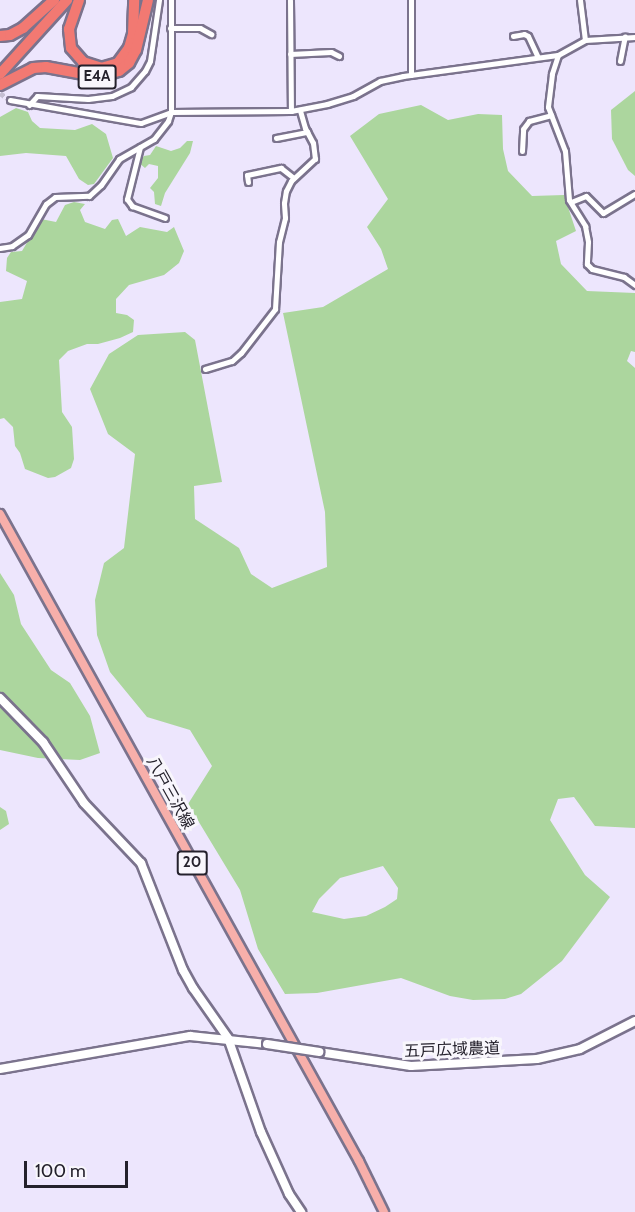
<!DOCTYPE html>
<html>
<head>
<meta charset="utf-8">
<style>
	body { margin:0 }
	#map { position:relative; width:635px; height:1212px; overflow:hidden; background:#ede6fd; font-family:Cabin,"Noto Sans JP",sans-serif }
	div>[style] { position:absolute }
	.green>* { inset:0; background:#acd69e }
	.street-tunnel>* { height:5px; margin-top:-2.5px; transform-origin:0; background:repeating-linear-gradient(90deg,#c5bfd3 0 5px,transparent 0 7.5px) }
	.roads { filter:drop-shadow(2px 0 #7b738d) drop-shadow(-2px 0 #7b738d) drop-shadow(0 2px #7b738d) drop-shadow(0 -2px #7b738d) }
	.street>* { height:5px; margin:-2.5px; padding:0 2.5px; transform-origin:2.5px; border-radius:2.5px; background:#fff }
	.secondary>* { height:8px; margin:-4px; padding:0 4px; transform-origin:4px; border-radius:4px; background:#fff }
	.primary>* { height:8px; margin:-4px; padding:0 4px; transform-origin:4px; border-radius:4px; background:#f7afaa }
	.highway>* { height:10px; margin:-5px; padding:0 5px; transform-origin:5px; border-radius:5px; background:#f27972 }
	.bridges { filter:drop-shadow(2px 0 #7b738d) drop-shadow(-2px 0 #7b738d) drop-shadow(0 2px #7b738d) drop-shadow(0 -2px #7b738d) }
	.secondary-bridge>* { height:8px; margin:-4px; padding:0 4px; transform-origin:4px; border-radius:4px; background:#fff }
	span { translate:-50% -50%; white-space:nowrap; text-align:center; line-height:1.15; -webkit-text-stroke:6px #f8f6fc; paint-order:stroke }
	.shield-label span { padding:2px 4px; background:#f8f6fc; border:2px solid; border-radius:4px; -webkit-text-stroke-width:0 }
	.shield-label { font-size:15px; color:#24212c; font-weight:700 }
	.street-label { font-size:16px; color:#24212c }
	.scale { position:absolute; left:24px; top:1161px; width:104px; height:27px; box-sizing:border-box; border:3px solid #24212c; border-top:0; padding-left:8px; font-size:18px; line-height:21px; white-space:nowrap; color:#24212c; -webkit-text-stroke:4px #f8f6fc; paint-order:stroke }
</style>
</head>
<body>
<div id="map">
	<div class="green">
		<i style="clip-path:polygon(635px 91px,635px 176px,628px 170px,612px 139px,611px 110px)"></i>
		<i style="clip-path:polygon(evenodd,421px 105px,448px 120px,478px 114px,502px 115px,503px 149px,508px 171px,532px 196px,564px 195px,576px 231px,556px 241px,561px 264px,587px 291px,635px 293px,635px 352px,631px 351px,627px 361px,635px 368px,635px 828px,595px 826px,574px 797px,558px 799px,550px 820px,585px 875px,610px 897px,562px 961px,521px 994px,505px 999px,473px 1000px,450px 996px,401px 978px,317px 993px,285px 994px,258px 949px,240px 890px,188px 804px,212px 766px,190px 730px,147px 717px,110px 672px,97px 635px,95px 600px,104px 563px,124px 548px,135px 454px,108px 434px,90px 389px,109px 354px,138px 335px,185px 332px,195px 340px,222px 482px,194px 486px,195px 519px,239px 548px,251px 574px,272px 588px,327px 567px,325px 512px,283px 313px,323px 307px,388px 269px,381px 249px,367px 227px,388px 199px,350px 136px,379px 114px,421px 105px,383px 866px,398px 888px,397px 899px,385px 907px,366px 916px,344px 919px,312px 912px,319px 899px,340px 878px,383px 866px)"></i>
		<i style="clip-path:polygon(16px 108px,28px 112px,32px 121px,40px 128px,75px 130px,92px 124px,106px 134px,113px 158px,94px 184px,88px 185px,79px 179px,66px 156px,26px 153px,0 156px,0 117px)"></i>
		<i style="clip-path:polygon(187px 141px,193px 141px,190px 153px,165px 193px,161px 206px,155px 204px,154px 192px,150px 188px,158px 178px,158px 166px,149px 164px,145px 168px,139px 163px,144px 156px,150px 155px,156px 146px,171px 151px,180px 148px)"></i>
		<i style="clip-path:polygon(74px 202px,85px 204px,80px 210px,85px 222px,105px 229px,112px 220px,118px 219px,126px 236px,140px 227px,167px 232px,174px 227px,184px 251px,179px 263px,164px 275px,129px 285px,116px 299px,116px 313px,127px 315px,134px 320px,133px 332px,120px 338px,98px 344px,87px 344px,68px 351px,59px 360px,62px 412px,72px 427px,74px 459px,71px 468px,55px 477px,48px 478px,25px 469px,20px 453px,15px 446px,13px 427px,4px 418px,0 419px,0 302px,22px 299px,27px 281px,6px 271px,7px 258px,11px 252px,22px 251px,41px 219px,56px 222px,65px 205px)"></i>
		<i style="clip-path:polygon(0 573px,14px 595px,21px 624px,51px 670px,70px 683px,90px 716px,100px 753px,80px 760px,38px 758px,0 750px)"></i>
		<i style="clip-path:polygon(0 807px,6px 811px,9px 824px,0 830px)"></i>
	</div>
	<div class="street-tunnel">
		<i style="left:0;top:93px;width:12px;rotate:35deg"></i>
	</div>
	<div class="roads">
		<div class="street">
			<i style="left:290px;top:0;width:111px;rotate:89.5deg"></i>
			<i style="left:411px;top:0;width:75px;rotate:90deg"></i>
			<i style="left:580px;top:0;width:40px;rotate:82.9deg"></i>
			<i style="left:170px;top:28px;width:30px"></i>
			<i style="left:200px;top:28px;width:13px;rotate:29deg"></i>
			<i style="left:513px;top:36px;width:11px;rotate:-10deg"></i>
			<i style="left:524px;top:34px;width:4px;rotate:27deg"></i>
			<i style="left:528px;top:36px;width:23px;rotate:65deg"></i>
			<i style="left:290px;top:54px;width:41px;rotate:-2.8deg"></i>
			<i style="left:331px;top:52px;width:9px;rotate:27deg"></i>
			<i style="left:558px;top:55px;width:20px;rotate:108deg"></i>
			<i style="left:552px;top:74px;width:33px;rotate:97deg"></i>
			<i style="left:548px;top:107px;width:47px;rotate:68.9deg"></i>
			<i style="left:565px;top:151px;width:49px;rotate:85.3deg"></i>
			<i style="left:569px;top:200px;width:31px;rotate:58deg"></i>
			<i style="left:585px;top:226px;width:16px;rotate:79deg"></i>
			<i style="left:588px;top:242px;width:22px;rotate:93deg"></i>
			<i style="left:587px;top:264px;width:7px;rotate:45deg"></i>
			<i style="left:592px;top:269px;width:33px;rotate:14deg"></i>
			<i style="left:624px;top:277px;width:14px;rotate:36deg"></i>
			<i style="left:620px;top:61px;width:25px;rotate:-79deg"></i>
			<i style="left:10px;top:100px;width:133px;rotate:10deg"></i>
			<i style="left:141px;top:123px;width:32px;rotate:-20deg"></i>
			<i style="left:171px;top:112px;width:120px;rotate:-0.5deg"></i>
			<i style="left:291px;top:111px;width:37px;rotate:-11deg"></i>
			<i style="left:327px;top:104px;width:27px;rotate:-17deg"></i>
			<i style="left:353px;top:96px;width:31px;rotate:-29deg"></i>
			<i style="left:380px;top:81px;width:24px;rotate:-12deg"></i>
			<i style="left:403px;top:76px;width:156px;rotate:-7.7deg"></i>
			<i style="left:558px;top:55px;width:31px;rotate:-29deg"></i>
			<i style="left:585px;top:40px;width:50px;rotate:-3.4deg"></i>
			<i style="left:29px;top:105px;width:12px;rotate:-48deg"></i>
			<i style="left:37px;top:96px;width:51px;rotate:3.4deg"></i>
			<i style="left:88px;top:99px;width:24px;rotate:-7deg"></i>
			<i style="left:112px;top:96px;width:21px;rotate:-25deg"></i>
			<i style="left:131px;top:87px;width:21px;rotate:-49deg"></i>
			<i style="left:145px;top:71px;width:11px;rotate:-63deg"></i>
			<i style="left:150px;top:61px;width:62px;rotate:-81.6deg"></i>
			<i style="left:276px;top:138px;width:32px;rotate:-11deg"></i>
			<i style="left:140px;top:147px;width:54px;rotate:104deg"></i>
			<i style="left:127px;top:199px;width:9px;rotate:54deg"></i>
			<i style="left:132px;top:206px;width:35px;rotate:20deg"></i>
			<i style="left:522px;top:151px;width:22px;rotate:-87deg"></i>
			<i style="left:523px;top:129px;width:10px;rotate:-53deg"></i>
			<i style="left:529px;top:121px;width:23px;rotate:-15deg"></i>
			<i style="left:248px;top:182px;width:7px;rotate:-98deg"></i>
			<i style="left:247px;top:175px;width:35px;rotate:-12deg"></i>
			<i style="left:281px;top:168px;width:16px;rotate:38deg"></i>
			<i style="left:571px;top:202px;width:16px;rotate:-22deg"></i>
			<i style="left:586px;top:196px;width:24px;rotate:45deg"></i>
			<i style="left:603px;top:213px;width:37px;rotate:-31deg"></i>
			<i style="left:0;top:248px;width:12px;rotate:-9deg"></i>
			<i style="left:12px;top:246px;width:19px;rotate:-35deg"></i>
			<i style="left:28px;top:235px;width:36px;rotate:-60deg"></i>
			<i style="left:46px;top:204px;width:11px;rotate:-38deg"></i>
			<i style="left:55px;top:197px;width:34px;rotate:-2deg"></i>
			<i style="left:89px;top:196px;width:16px;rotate:-43deg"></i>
			<i style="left:101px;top:185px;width:32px;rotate:-55deg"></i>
			<i style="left:119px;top:159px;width:40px;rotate:-29.7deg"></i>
			<i style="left:154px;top:139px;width:23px;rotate:-52deg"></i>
			<i style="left:168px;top:121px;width:9px;rotate:-72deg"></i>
			<i style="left:171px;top:112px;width:112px;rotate:-90deg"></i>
			<i style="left:205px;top:369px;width:28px;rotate:-17deg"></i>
			<i style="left:232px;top:361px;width:12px;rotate:-42deg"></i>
			<i style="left:241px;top:353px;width:56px;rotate:-52.3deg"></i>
			<i style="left:275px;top:309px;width:67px;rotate:-86.6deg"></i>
			<i style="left:279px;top:242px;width:25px;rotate:-76deg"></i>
			<i style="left:285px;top:218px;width:15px;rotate:-94deg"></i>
			<i style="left:284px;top:203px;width:12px;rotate:-81deg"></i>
			<i style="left:286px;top:191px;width:11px;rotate:-63deg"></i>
			<i style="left:291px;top:181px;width:33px;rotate:-43deg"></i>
			<i style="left:315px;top:159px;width:16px;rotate:-97deg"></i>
			<i style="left:313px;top:143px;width:17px;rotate:-118deg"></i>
			<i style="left:305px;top:128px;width:19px;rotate:-106deg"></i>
		</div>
		<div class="secondary">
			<i style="left:0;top:698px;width:62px;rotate:45.7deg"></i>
			<i style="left:43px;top:742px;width:73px;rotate:56.1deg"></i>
			<i style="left:84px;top:803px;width:83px;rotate:46.5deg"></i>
			<i style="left:141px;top:863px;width:115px;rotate:68.6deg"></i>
			<i style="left:183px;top:970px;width:21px;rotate:61deg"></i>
			<i style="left:193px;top:988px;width:61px;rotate:55deg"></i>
			<i style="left:228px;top:1038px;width:100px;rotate:70.7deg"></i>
			<i style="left:261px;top:1132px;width:68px;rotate:65.7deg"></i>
			<i style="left:289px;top:1194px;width:22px;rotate:56deg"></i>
			<i style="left:319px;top:1052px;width:93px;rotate:8.7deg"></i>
			<i style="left:411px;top:1066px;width:126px;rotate:-3.2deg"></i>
			<i style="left:537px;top:1059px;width:44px;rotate:-13.1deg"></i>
			<i style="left:580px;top:1049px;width:62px;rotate:-27deg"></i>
			<i style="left:0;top:1069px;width:193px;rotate:-9.9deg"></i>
			<i style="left:190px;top:1036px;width:77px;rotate:5.9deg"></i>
		</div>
		<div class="primary">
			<i style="left:0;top:514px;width:740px;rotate:60.98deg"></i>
			<i style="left:359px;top:1161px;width:57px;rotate:63.9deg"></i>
		</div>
		<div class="highway">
			<i style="left:79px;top:0;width:31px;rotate:109deg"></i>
			<i style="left:69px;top:29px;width:19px;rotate:84deg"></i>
			<i style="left:71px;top:48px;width:18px;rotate:49deg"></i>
			<i style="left:83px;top:62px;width:19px;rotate:18deg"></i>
			<i style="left:101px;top:68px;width:18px;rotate:-16deg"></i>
			<i style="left:118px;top:63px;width:19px;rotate:-54deg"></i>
			<i style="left:129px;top:48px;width:15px;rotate:-74deg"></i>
			<i style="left:133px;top:34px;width:34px;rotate:-88deg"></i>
			<i style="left:0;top:36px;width:10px;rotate:-6deg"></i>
			<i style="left:10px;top:35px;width:15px;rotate:-28deg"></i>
			<i style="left:23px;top:28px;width:42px;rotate:-42.1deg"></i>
			<i style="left:0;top:74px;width:100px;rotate:-47.8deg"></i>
			<i style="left:0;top:85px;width:37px;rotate:-27deg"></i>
			<i style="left:33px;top:68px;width:13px;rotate:-4deg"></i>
			<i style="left:46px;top:67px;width:55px;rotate:10.5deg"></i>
			<i style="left:100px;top:77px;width:20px;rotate:-18deg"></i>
			<i style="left:119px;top:71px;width:13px;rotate:-39deg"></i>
			<i style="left:129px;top:63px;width:15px;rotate:-62deg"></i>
			<i style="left:136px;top:50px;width:51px;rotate:-76.5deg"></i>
		</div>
	</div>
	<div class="bridges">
		<div class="secondary-bridge">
			<i style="left:267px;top:1044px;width:53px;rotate:8.7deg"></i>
		</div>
	</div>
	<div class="shield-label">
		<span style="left:97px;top:77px">E4A</span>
		<span style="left:192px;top:863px">20</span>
	</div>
	<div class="street-label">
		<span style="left:170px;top:793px;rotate:61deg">八戸三沢線</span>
		<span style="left:452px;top:1050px;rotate:-2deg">五戸広域農道</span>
	</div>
	<div class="scale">100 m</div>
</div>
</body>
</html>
